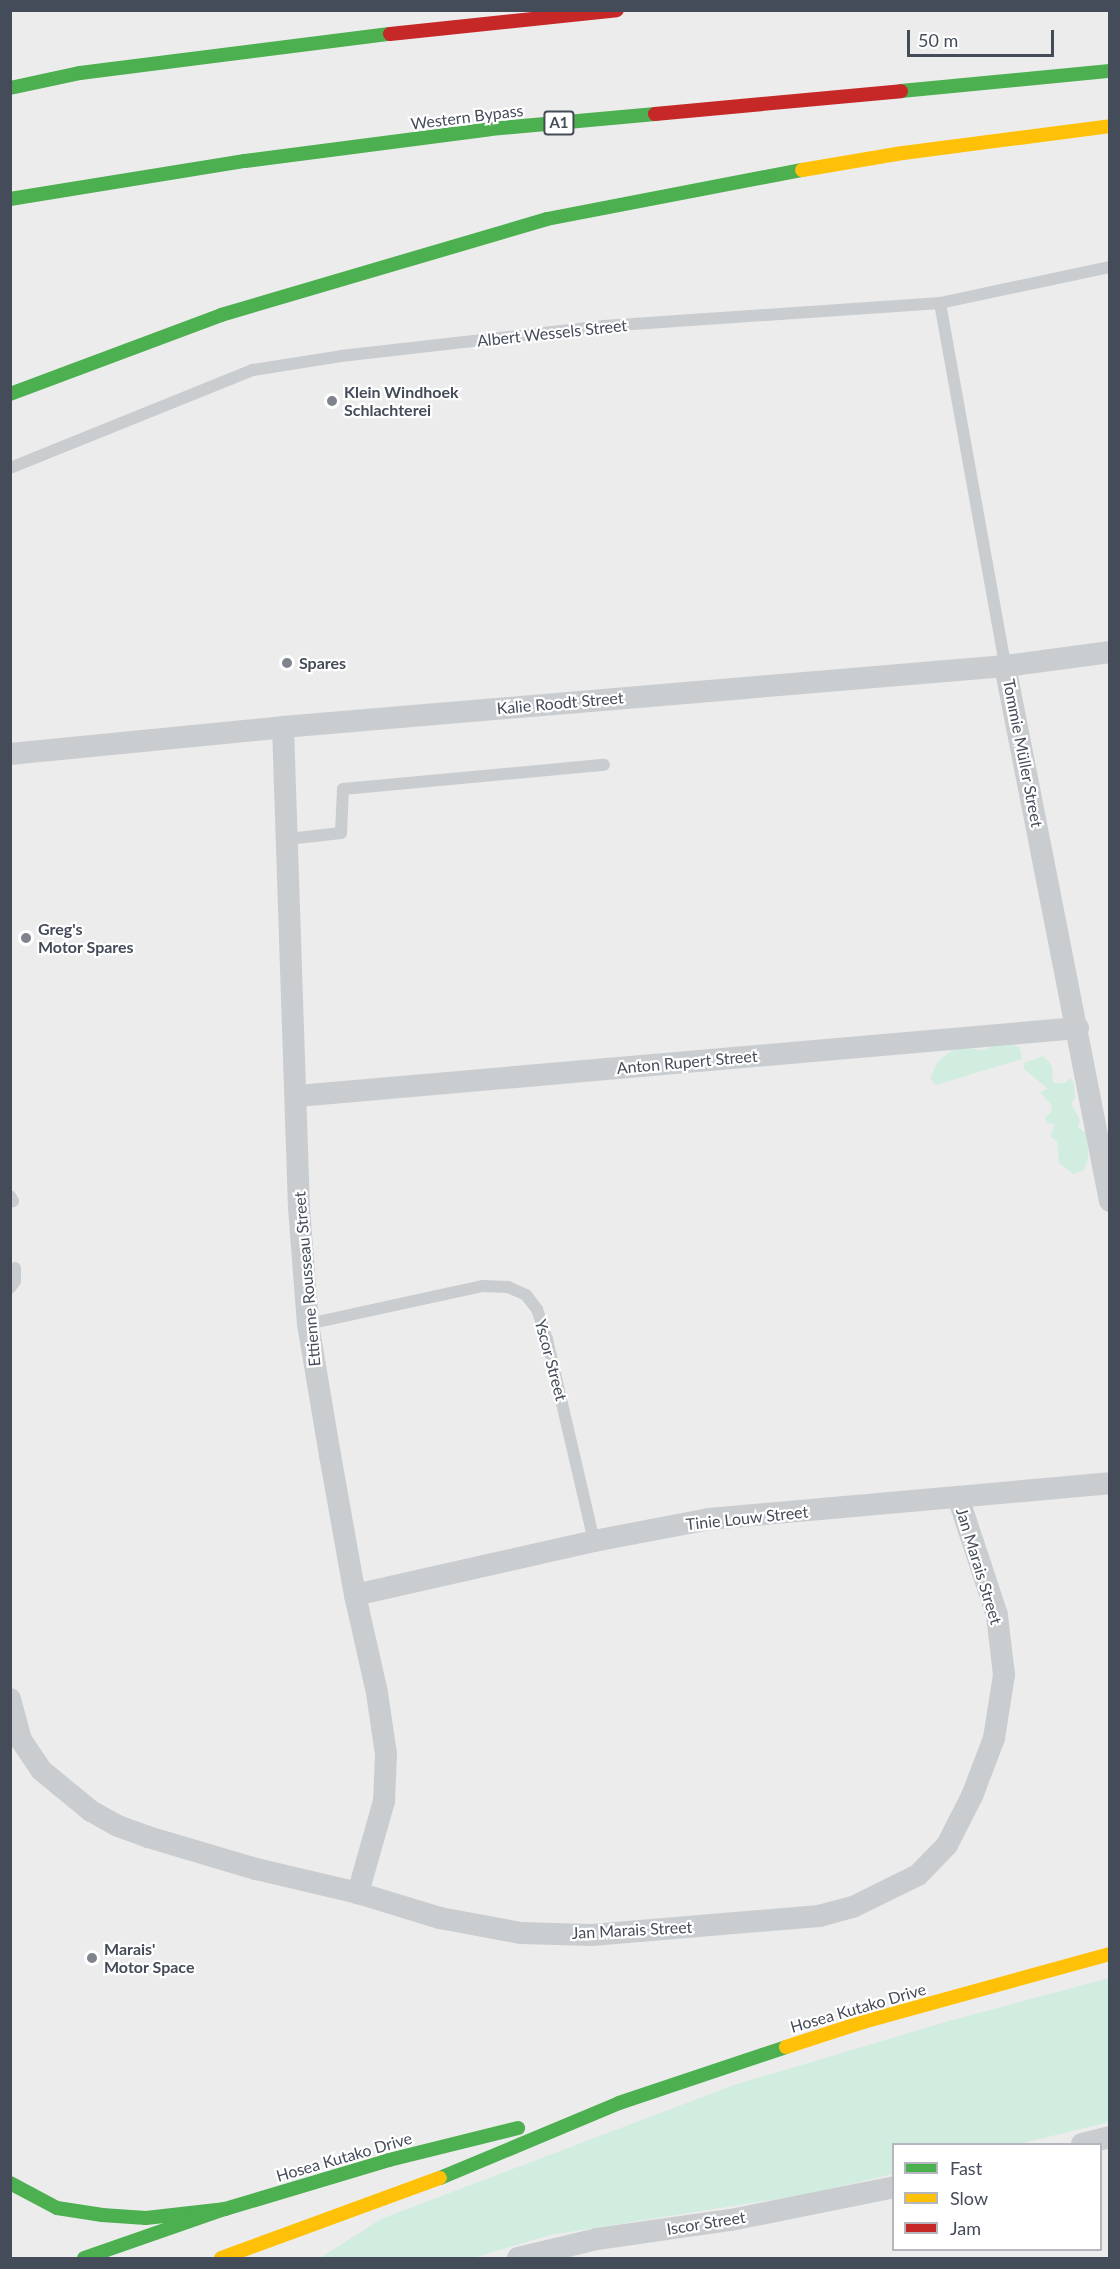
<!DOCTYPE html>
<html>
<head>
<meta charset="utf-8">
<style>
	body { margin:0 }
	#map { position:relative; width:1120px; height:2269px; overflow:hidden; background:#edecec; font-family:Lato,sans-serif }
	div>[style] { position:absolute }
	.green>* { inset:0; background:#d0ede0 }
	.lane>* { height:12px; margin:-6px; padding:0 6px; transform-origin:6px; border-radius:6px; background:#cacdd0 }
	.street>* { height:22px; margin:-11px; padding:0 11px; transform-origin:11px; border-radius:11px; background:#cacdd0 }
	.fast>* { height:14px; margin:-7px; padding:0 7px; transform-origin:7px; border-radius:7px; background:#4caf50 }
	.slow>* { height:14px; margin:-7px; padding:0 7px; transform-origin:7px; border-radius:7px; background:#ffc107 }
	.jam>* { height:14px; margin:-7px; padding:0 7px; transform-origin:7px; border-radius:7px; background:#c62828 }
	.dots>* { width:16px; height:16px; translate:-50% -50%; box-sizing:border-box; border:3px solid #fff; border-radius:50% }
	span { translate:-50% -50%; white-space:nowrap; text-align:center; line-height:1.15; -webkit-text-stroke:4.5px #fff; paint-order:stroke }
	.shield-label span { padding:2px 4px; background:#fff; border:2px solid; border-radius:4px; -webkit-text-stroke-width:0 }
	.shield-label { font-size:15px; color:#444b59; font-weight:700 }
	.street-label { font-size:16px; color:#444b59 }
	.poi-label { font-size:16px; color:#444b59; font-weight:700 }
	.left { translate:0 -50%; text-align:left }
	.frame { position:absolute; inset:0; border:12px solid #444b59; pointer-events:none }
	.legend { position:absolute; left:892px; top:2143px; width:210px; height:108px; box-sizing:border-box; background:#fff; border:2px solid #b4b7bd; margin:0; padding:8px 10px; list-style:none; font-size:18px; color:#444b59 }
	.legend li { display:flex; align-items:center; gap:12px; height:30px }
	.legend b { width:30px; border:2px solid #b4b7bd }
	.scale { position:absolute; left:907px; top:30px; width:147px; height:27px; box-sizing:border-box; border:3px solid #444b59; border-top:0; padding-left:8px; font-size:18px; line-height:21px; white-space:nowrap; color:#444b59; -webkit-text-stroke:4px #fff; paint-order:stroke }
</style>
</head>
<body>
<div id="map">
	<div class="green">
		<i style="clip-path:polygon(1012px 1044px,1020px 1048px,1022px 1059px,936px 1085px,930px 1078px,938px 1061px,951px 1051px,962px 1047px,983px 1050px,996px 1045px)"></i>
		<i style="clip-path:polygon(1043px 1056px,1052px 1066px,1053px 1083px,1065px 1083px,1070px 1078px,1074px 1083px,1075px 1098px,1071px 1103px,1080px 1120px,1078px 1127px,1087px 1134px,1088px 1160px,1083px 1171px,1073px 1174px,1059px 1163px,1057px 1142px,1050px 1136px,1055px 1124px,1047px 1123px,1045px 1117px,1051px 1112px,1052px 1106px,1040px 1092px,1048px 1089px,1024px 1069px,1024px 1063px)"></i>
		<i style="clip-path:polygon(1109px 1978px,1109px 2122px,1019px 2144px,894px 2144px,893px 2174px,809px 2194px,550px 2235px,473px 2258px,320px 2258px,381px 2219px,734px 2085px,949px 2021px)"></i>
	</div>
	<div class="lane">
		<i style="left:940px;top:303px;width:369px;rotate:79.8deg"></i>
		<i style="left:10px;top:468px;width:262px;rotate:-22deg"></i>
		<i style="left:253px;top:370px;width:89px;rotate:-9deg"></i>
		<i style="left:341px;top:356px;width:265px;rotate:-6.5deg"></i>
		<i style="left:604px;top:326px;width:337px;rotate:-3.9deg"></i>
		<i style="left:940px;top:303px;width:174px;rotate:-12deg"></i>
		<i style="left:288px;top:839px;width:53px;rotate:-6.5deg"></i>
		<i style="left:341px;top:833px;width:44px;rotate:-87.4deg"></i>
		<i style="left:343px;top:789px;width:262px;rotate:-5.3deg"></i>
		<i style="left:10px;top:1196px;width:6px;rotate:59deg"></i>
		<i style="left:10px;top:1288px;width:9px;rotate:-54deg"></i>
		<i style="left:15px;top:1281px;width:13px;rotate:-90deg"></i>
		<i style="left:308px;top:1324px;width:178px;rotate:-12.3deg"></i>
		<i style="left:482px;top:1286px;width:26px;rotate:2deg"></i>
		<i style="left:508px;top:1287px;width:20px;rotate:24deg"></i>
		<i style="left:526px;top:1295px;width:18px;rotate:52deg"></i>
		<i style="left:537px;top:1309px;width:32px;rotate:72deg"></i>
		<i style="left:547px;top:1339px;width:207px;rotate:76.9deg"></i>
	</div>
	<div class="street">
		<i style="left:1005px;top:666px;width:545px;rotate:78.9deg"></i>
		<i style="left:283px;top:727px;width:481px;rotate:88.1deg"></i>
		<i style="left:299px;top:1208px;width:116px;rotate:85.6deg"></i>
		<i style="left:308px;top:1324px;width:133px;rotate:80.5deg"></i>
		<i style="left:330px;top:1455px;width:142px;rotate:79.9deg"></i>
		<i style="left:355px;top:1595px;width:100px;rotate:77.3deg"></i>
		<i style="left:377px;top:1693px;width:62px;rotate:81.6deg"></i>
		<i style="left:386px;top:1754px;width:47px;rotate:92.4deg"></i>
		<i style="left:384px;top:1801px;width:96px;rotate:105.8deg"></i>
		<i style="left:10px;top:754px;width:274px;rotate:-5.6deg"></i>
		<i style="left:283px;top:727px;width:725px;rotate:-4.83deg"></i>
		<i style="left:1005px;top:666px;width:106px;rotate:-7.6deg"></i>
		<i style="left:297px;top:1096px;width:784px;rotate:-4.98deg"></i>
		<i style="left:355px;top:1595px;width:245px;rotate:-12.7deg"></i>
		<i style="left:594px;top:1541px;width:117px;rotate:-10.8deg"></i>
		<i style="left:709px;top:1519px;width:402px;rotate:-5.1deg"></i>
		<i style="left:10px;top:1699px;width:42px;rotate:75deg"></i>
		<i style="left:21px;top:1740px;width:36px;rotate:56deg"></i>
		<i style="left:41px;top:1770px;width:65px;rotate:39.4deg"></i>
		<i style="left:91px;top:1811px;width:31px;rotate:29deg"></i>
		<i style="left:118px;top:1826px;width:32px;rotate:20deg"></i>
		<i style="left:148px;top:1837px;width:113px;rotate:16.5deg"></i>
		<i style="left:256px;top:1869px;width:105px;rotate:13.2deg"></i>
		<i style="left:358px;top:1893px;width:86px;rotate:17deg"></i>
		<i style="left:440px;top:1918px;width:82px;rotate:10.5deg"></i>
		<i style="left:521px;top:1933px;width:71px;rotate:1.6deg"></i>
		<i style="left:592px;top:1935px;width:228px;rotate:-4.8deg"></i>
		<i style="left:819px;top:1916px;width:35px;rotate:-15deg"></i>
		<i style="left:853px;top:1907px;width:72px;rotate:-26.2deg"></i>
		<i style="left:918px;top:1875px;width:42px;rotate:-46deg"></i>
		<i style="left:947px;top:1845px;width:55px;rotate:-63deg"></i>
		<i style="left:972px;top:1796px;width:62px;rotate:-69.2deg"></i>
		<i style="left:994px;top:1738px;width:64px;rotate:-81deg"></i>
		<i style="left:1004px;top:1675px;width:60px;rotate:-96.7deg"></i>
		<i style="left:997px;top:1615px;width:124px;rotate:-108.3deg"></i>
		<i style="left:1082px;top:2144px;width:29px;rotate:-14deg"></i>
		<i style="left:518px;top:2258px;width:81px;rotate:-13.5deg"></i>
		<i style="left:597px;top:2239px;width:135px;rotate:-8.1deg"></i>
		<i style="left:731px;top:2220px;width:166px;rotate:-11.4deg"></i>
	</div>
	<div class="fast">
		<i style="left:10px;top:88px;width:72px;rotate:-12.1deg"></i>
		<i style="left:80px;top:73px;width:312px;rotate:-7.2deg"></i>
		<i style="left:901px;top:91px;width:210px;rotate:-5.5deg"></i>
		<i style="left:10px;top:199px;width:238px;rotate:-9.2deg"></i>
		<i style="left:245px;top:161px;width:247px;rotate:-7.4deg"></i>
		<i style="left:490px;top:129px;width:166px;rotate:-5.2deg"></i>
		<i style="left:10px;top:394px;width:225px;rotate:-20.5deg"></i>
		<i style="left:221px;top:315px;width:340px;rotate:-16.4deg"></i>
		<i style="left:547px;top:219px;width:260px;rotate:-10.9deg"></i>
		<i style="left:440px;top:2178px;width:194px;rotate:-22.7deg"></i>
		<i style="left:619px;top:2103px;width:176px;rotate:-18.5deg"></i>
		<i style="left:10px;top:2183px;width:53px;rotate:28deg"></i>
		<i style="left:57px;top:2208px;width:46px;rotate:8.8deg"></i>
		<i style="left:102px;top:2215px;width:44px;rotate:3.9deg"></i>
		<i style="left:146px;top:2218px;width:80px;rotate:-6.5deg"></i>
		<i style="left:84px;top:2258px;width:149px;rotate:-19.2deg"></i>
		<i style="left:225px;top:2209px;width:171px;rotate:-16.6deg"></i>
		<i style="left:389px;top:2160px;width:133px;rotate:-13.9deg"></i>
	</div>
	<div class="slow">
		<i style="left:802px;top:170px;width:102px;rotate:-9.6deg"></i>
		<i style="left:903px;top:153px;width:209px;rotate:-7.4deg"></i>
		<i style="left:786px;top:2047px;width:81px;rotate:-18deg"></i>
		<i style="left:863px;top:2022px;width:256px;rotate:-15.4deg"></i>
		<i style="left:221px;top:2258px;width:233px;rotate:-20.1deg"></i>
	</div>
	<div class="jam">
		<i style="left:390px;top:34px;width:228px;rotate:-6deg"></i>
		<i style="left:655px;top:114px;width:247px;rotate:-5.3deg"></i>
	</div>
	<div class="dots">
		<i style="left:332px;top:401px;background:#7f838c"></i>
		<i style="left:287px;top:663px;background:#7f838c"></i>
		<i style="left:26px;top:938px;background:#7f838c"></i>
		<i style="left:92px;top:1958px;background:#7f838c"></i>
	</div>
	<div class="shield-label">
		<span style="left:559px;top:123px">A1</span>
	</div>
	<div class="street-label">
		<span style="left:467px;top:117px;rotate:-7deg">Western Bypass</span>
		<span style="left:552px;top:333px;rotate:-6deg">Albert Wessels Street</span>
		<span style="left:560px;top:703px;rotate:-5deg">Kalie Roodt Street</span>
		<span style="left:1023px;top:753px;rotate:79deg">Tommie Müller Street</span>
		<span style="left:687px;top:1062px;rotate:-5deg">Anton Rupert Street</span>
		<span style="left:307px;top:1279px;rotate:-95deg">Ettienne Rousseau Street</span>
		<span style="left:551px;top:1360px;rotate:75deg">Yscor Street</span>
		<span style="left:747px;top:1518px;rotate:-6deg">Tinie Louw Street</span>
		<span style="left:979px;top:1566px;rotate:73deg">Jan Marais Street</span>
		<span style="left:632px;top:1930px;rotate:-3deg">Jan Marais Street</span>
		<span style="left:858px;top:2008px;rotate:-16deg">Hosea Kutako Drive</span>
		<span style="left:344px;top:2157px;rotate:-16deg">Hosea Kutako Drive</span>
		<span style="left:706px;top:2223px;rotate:-9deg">Iscor Street</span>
	</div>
	<div class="poi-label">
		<span class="left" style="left:344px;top:401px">Klein Windhoek<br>Schlachterei</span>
		<span class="left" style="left:299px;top:663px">Spares</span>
		<span class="left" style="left:38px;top:938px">Greg's<br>Motor Spares</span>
		<span class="left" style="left:104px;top:1958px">Marais'<br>Motor Space</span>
	</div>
	<div class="frame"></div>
	<ul class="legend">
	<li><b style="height:8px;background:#4caf50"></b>Fast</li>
	<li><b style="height:8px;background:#ffc107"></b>Slow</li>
	<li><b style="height:8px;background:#c62828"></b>Jam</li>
	</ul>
	<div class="scale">50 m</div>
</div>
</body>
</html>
